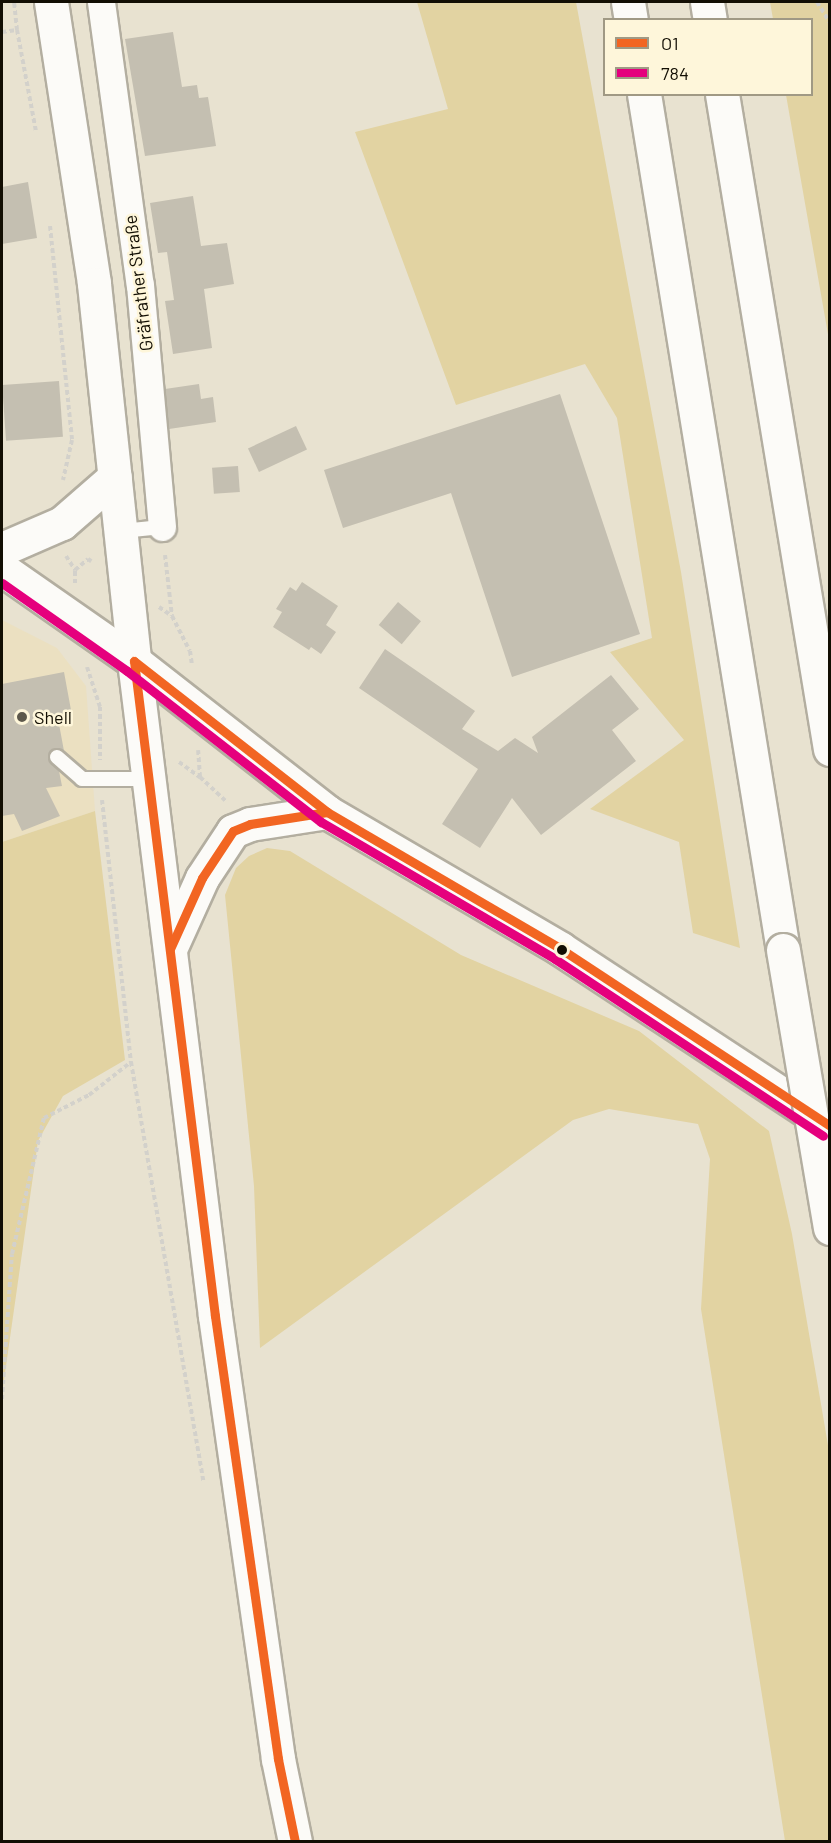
<!DOCTYPE html>
<html>
<head>
<meta charset="utf-8">
<style>
	body { margin:0 }
	#map { position:relative; width:831px; height:1843px; overflow:hidden; background:#e8e2d0; font-family:Barlow,sans-serif }
	div>[style] { position:absolute }
	.built>* { inset:0; background:#ebe0c1 }
	.green>* { inset:0; background:#e2d3a2 }
	.building>* { inset:0; background:#c4bfb1; transform-origin:0 0 }
	.path>* { height:4px; margin-top:-2px; transform-origin:0; background:repeating-linear-gradient(90deg,#d3d1cb 0 4.5px,transparent 0 7.5px) }
	.roads { filter:drop-shadow(2px 0 #b3aea0) drop-shadow(-2px 0 #b3aea0) drop-shadow(0 2px #b3aea0) drop-shadow(0 -2px #b3aea0) }
	.lane>* { height:14px; margin:-7px; padding:0 7px; transform-origin:7px; border-radius:7px; background:#fcfbf8 }
	.street>* { height:27px; margin:-13.5px; padding:0 13.5px; transform-origin:13.5px; border-radius:13.5px; background:#fcfbf8 }
	.secondary>* { height:33px; margin:-16.5px; padding:0 16.5px; transform-origin:16.5px; border-radius:16.5px; background:#fcfbf8 }
	.primary>* { height:33px; margin:-16.5px; padding:0 16.5px; transform-origin:16.5px; border-radius:16.5px; background:#fcfbf8 }
	.highway>* { height:33px; margin:-16.5px; padding:0 16.5px; transform-origin:16.5px; border-radius:16.5px; background:#fcfbf8 }
	.bridges { filter:drop-shadow(2px 0 #b3aea0) drop-shadow(-2px 0 #b3aea0) drop-shadow(0 2px #b3aea0) drop-shadow(0 -2px #b3aea0) }
	.highway-bridge>* { height:33px; margin:-16.5px; padding:0 16.5px; transform-origin:16.5px; border-radius:16.5px; background:#fcfbf8 }
	.bus-1>* { height:9px; margin:-4.5px; padding:0 4.5px; transform-origin:4.5px; border-radius:4.5px; background:#f26522 }
	.bus-2>* { height:9px; margin:-4.5px; padding:0 4.5px; transform-origin:4.5px; border-radius:4.5px; background:#e5007d }
	.dots>* { width:16px; height:16px; translate:-50% -50%; box-sizing:border-box; border:3px solid #fef6da; border-radius:50% }
	span { translate:-50% -50%; white-space:nowrap; text-align:center; line-height:1.15; -webkit-text-stroke:5px #fef6da; paint-order:stroke }
	.street-label { font-size:18px; color:#120e03 }
	.poi-label { font-size:18px; color:#120e03 }
	.left { translate:0 -50%; text-align:left }
	.frame { position:absolute; inset:0; border:3px solid #120e03; pointer-events:none }
	.legend { position:absolute; left:603px; top:18px; width:210px; height:78px; box-sizing:border-box; background:#fef6da; border:2px solid #a09984; margin:0; padding:8px 10px; list-style:none; font-size:18px; color:#120e03 }
	.legend li { display:flex; align-items:center; gap:12px; height:30px }
	.legend b { width:30px; border:2px solid #a09984 }
</style>
</head>
<body>
<div id="map">
	<div class="built">
		<i style="clip-path:polygon(2px 620px,57px 648px,86px 686px,95px 811px,2px 842px)"></i>
	</div>
	<div class="green">
		<i style="clip-path:polygon(417px 2px,576px 2px,681px 572px,740px 948px,693px 933px,679px 842px,590px 809px,684px 740px,610px 652px,652px 638px,617px 418px,585px 364px,456px 405px,355px 132px,448px 109px)"></i>
		<i style="clip-path:polygon(770px 2px,829px 2px,829px 340px,786px 95px,812px 94px,812px 20px,773px 19px)"></i>
		<i style="clip-path:polygon(95px 811px,125px 1060px,63px 1096px,38px 1141px,2px 1394px,2px 842px)"></i>
		<i style="clip-path:polygon(267px 848px,290px 851px,461px 955px,639px 1031px,769px 1131px,792px 1234px,829px 1451px,829px 1841px,785px 1841px,701px 1309px,710px 1159px,698px 1124px,609px 1109px,573px 1120px,260px 1348px,254px 1186px,225px 895px,236px 868px,249px 856px)"></i>
	</div>
	<div class="building">
		<i style="clip-path:polygon(173px 32px,182px 87px,197px 85px,199px 98px,208px 97px,216px 146px,145px 156px,125px 39px)"></i>
		<i style="clip-path:polygon(28px 182px,37px 238px,2px 244px,2px 187px)"></i>
		<i style="clip-path:polygon(193px 196px,201px 246px,227px 243px,234px 284px,204px 289px,212px 348px,173px 354px,165px 301px,174px 300px,167px 252px,158px 253px,150px 203px)"></i>
		<i style="left:59px;top:381px;width:56px;height:57px;rotate:86deg"></i>
		<i style="clip-path:polygon(199px 384px,201px 399px,213px 397px,216px 422px,169px 429px,165px 389px)"></i>
		<i style="clip-path:polygon(560px 394px,640px 634px,512px 677px,451px 493px,343px 528px,324px 470px)"></i>
		<i style="left:296px;top:426px;width:26px;height:53px;rotate:65deg"></i>
		<i style="left:238px;top:466px;width:26px;height:26px;rotate:86deg"></i>
		<i style="clip-path:polygon(302px 582px,338px 606px,326px 625px,336px 632px,321px 654px,311px 647px,309px 650px,273px 627px,282px 612px,276px 609px,290px 587px,296px 591px)"></i>
		<i style="left:398px;top:602px;width:30px;height:30px;rotate:40deg"></i>
		<i style="clip-path:polygon(385px 649px,475px 711px,462px 729px,498px 751px,515px 738px,538px 753px,532px 737px,611px 675px,639px 709px,612px 730px,636px 761px,541px 835px,512px 798px,480px 848px,442px 824px,478px 769px,359px 688px)"></i>
		<i style="clip-path:polygon(64px 672px,73px 721px,59px 724px,64px 751px,55px 748px,48px 756px,59px 771px,62px 786px,46px 788px,60px 816px,22px 831px,14px 814px,2px 816px,2px 684px)"></i>
	</div>
	<div class="path">
		<i style="left:817px;top:2px;width:25px;rotate:58deg"></i>
		<i style="left:17px;top:30px;width:104px;rotate:79.4deg"></i>
		<i style="left:2px;top:32px;width:15px;rotate:-8deg"></i>
		<i style="left:17px;top:30px;width:28px;rotate:-96deg"></i>
		<i style="left:50px;top:226px;width:215px;rotate:84.1deg"></i>
		<i style="left:72px;top:440px;width:41px;rotate:102.7deg"></i>
		<i style="left:165px;top:555px;width:61px;rotate:83.5deg"></i>
		<i style="left:172px;top:616px;width:39px;rotate:63deg"></i>
		<i style="left:190px;top:651px;width:14px;rotate:82deg"></i>
		<i style="left:66px;top:556px;width:17px;rotate:57deg"></i>
		<i style="left:75px;top:583px;width:13px;rotate:-90deg"></i>
		<i style="left:75px;top:570px;width:17px;rotate:-40deg"></i>
		<i style="left:88px;top:559px;width:4px;rotate:34deg"></i>
		<i style="left:159px;top:607px;width:16px;rotate:35deg"></i>
		<i style="left:87px;top:667px;width:42px;rotate:72deg"></i>
		<i style="left:100px;top:707px;width:53px;rotate:90deg"></i>
		<i style="left:179px;top:762px;width:26px;rotate:36deg"></i>
		<i style="left:200px;top:777px;width:27px;rotate:-94deg"></i>
		<i style="left:200px;top:777px;width:35px;rotate:43deg"></i>
		<i style="left:102px;top:800px;width:264px;rotate:83.7deg"></i>
		<i style="left:131px;top:1062px;width:427px;rotate:80.2deg"></i>
		<i style="left:2px;top:1399px;width:145px;rotate:-86.1deg"></i>
		<i style="left:12px;top:1254px;width:140px;rotate:-76.8deg"></i>
		<i style="left:44px;top:1118px;width:51px;rotate:-27.1deg"></i>
		<i style="left:89px;top:1095px;width:53px;rotate:-38.2deg"></i>
	</div>
	<div class="roads">
		<div class="lane">
			<i style="left:122px;top:531px;width:40px;rotate:-5.7deg"></i>
			<i style="left:57px;top:757px;width:33px;rotate:41deg"></i>
			<i style="left:82px;top:779px;width:65px"></i>
		</div>
		<div class="street">
			<i style="left:101px;top:2px;width:286px;rotate:82.2deg"></i>
			<i style="left:140px;top:285px;width:243px;rotate:84.8deg"></i>
		</div>
		<div class="secondary">
			<i style="left:134px;top:661px;width:660px;rotate:82.95deg"></i>
			<i style="left:215px;top:1316px;width:447px;rotate:81.9deg"></i>
			<i style="left:278px;top:1759px;width:85px;rotate:78.4deg"></i>
		</div>
		<div class="primary">
			<i style="left:51px;top:2px;width:285px;rotate:81.3deg"></i>
			<i style="left:94px;top:284px;width:379px;rotate:83.9deg"></i>
			<i style="left:2px;top:549px;width:65px;rotate:-23.4deg"></i>
			<i style="left:62px;top:523px;width:70px;rotate:-41deg"></i>
			<i style="left:2px;top:569px;width:161px;rotate:34.9deg"></i>
			<i style="left:134px;top:661px;width:245px;rotate:38deg"></i>
			<i style="left:327px;top:812px;width:271px;rotate:30.3deg"></i>
			<i style="left:561px;top:949px;width:322px;rotate:33.3deg"></i>
			<i style="left:170px;top:949px;width:78px;rotate:-65.7deg"></i>
			<i style="left:202px;top:878px;width:56px;rotate:-56.6deg"></i>
			<i style="left:233px;top:831px;width:18px;rotate:-22deg"></i>
			<i style="left:250px;top:824px;width:78px;rotate:-8.9deg"></i>
		</div>
		<div class="highway">
			<i style="left:628px;top:2px;width:18px;rotate:81deg"></i>
			<i style="left:707px;top:2px;width:18px;rotate:81deg"></i>
			<i style="left:644px;top:94px;width:867px;rotate:80.78deg"></i>
			<i style="left:722px;top:94px;width:664px;rotate:80.64deg"></i>
		</div>
	</div>
	<div class="bridges">
		<div class="highway-bridge">
			<i style="left:783px;top:950px;width:282px;rotate:80.4deg"></i>
		</div>
	</div>
	<div class="bus-1">
		<i style="left:134px;top:661px;width:660px;rotate:82.95deg"></i>
		<i style="left:215px;top:1316px;width:447px;rotate:81.9deg"></i>
		<i style="left:278px;top:1759px;width:85px;rotate:78.4deg"></i>
		<i style="left:134px;top:661px;width:245px;rotate:38deg"></i>
		<i style="left:327px;top:812px;width:271px;rotate:30.3deg"></i>
		<i style="left:561px;top:949px;width:322px;rotate:33.3deg"></i>
		<i style="left:170px;top:949px;width:78px;rotate:-65.7deg"></i>
		<i style="left:202px;top:878px;width:56px;rotate:-56.6deg"></i>
		<i style="left:233px;top:831px;width:18px;rotate:-22deg"></i>
		<i style="left:250px;top:824px;width:78px;rotate:-8.9deg"></i>
	</div>
	<div class="bus-2">
		<i style="left:2px;top:583px;width:153px;rotate:35.1deg"></i>
		<i style="left:127px;top:671px;width:246px;rotate:37.9deg"></i>
		<i style="left:321px;top:822px;width:271px;rotate:30.3deg"></i>
		<i style="left:555px;top:959px;width:321px;rotate:33.4deg"></i>
	</div>
	<div class="dots">
		<i style="left:22px;top:717px;background:#5d584b"></i>
		<i style="left:562px;top:950px;background:#120e03"></i>
	</div>
	<div class="street-label">
		<span style="left:138px;top:283px;rotate:-97deg">Gräfrather Straße</span>
	</div>
	<div class="poi-label">
		<span class="left" style="left:34px;top:717px">Shell</span>
	</div>
	<div class="frame"></div>
	<ul class="legend">
	<li><b style="height:8px;background:#f26522"></b>O1</li>
	<li><b style="height:8px;background:#e5007d"></b>784</li>
	</ul>
</div>
</body>
</html>
